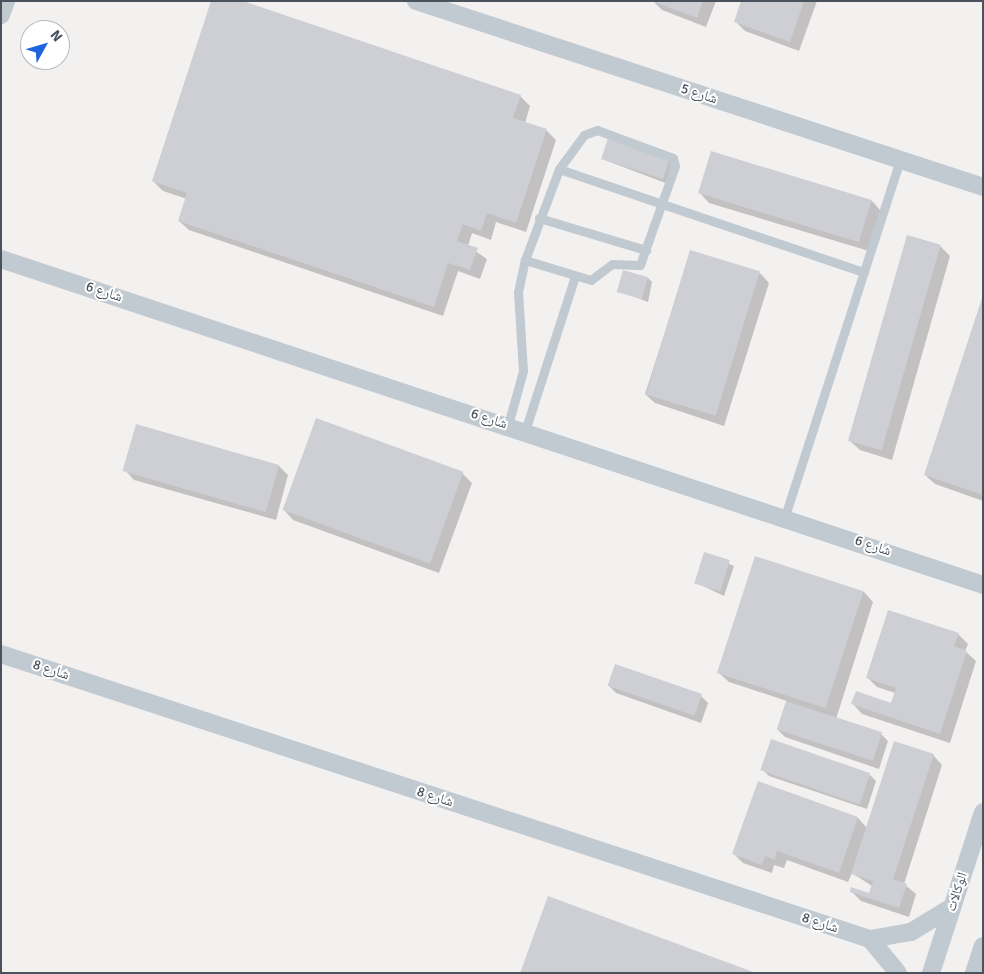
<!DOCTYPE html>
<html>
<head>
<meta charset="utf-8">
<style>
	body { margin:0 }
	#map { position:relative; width:984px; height:974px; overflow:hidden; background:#f3f0f0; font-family:Signika,"Noto Naskh Arabic",sans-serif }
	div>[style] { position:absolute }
	.shadow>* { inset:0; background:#0003 }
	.building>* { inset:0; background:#cdcfd4; transform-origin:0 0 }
	.lane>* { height:9px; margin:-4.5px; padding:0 4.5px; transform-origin:4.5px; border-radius:4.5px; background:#c1c9d1 }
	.street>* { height:18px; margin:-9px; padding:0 9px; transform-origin:9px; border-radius:9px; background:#c1c9d1 }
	span { translate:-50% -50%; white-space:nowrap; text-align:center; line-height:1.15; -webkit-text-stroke:4px #fff; paint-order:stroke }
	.street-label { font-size:14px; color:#49525d }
	.frame { position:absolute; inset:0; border:2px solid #49525d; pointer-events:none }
	.north { position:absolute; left:20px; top:20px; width:50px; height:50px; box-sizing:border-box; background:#fff; border:1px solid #b6babe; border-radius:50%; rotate:51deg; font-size:14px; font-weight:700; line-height:20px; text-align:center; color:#49525d }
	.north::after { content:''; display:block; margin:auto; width:18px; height:22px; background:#1f64de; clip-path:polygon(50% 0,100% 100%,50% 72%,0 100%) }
</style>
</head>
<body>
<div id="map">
	<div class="shadow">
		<i style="clip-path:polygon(653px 1px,716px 1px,706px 27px,662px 10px)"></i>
		<i style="clip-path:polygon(742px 1px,817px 1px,799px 51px,745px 31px,735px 21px)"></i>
		<i style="clip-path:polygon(520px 96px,530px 106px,525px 123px,547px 131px,556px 140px,526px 232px,496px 222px,491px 240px,472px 233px,468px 246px,487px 259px,480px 279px,458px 271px,443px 316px,189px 230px,179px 221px,187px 199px,163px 191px,153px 181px)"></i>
		<i style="clip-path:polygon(712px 153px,872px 201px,881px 211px,869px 251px,709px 203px,700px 193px)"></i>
		<i style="clip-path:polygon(602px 159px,669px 160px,674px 164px,668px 184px)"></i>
		<i style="clip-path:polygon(940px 246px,950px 256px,892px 460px,860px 450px,850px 441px)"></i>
		<i style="clip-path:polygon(691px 251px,760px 273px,769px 283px,724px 426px,655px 403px,645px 394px)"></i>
		<i style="clip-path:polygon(648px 278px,652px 282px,648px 302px,620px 291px)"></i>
		<i style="clip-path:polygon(983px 301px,983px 501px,935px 484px,925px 475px)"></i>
		<i style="clip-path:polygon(279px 466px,288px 475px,276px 520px,134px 480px,125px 470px)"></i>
		<i style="clip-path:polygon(462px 473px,472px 483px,439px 573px,293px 520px,284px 510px)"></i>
		<i style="clip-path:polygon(705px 553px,734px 566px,724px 596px,695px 582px)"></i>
		<i style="clip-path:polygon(756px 558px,864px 592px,873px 602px,836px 719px,881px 734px,888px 741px,879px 769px,785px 737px,778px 730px,787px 701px,729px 682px,719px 673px)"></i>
		<i style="clip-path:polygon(958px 634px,968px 644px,965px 651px,976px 661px,950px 743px,862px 714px,853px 704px,892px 705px,895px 693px,877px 687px,867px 677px)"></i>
		<i style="clip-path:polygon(609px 686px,701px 696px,708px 703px,701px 723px,616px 693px)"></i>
		<i style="clip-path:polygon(933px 755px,942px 765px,904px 884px,916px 894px,909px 917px,861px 901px,851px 891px,869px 894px,872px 886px,852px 873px,848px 882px,787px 860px,784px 868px,774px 865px,772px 873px,743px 863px,734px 854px,759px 783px,858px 818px,867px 828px)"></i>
		<i style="clip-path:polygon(762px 769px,869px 774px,876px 781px,867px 809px,769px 776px)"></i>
	</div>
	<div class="building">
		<i style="clip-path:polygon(211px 1px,243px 1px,521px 95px,513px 118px,547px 129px,516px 223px,487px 213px,481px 231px,463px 224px,457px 241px,478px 248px,470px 270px,448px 263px,434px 307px,178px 221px,187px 193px,152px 181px)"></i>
		<i style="clip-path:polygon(652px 1px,703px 1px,697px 18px)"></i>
		<i style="clip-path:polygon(741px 1px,804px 1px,790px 42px,734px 22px)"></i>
		<i style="left:608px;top:138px;width:65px;height:22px;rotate:18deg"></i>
		<i style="left:711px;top:151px;width:168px;height:44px;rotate:17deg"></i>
		<i style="left:907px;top:235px;width:35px;height:214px;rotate:16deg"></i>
		<i style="left:690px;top:250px;width:73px;height:151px;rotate:17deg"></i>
		<i style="left:623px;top:270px;width:26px;height:23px;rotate:16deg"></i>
		<i style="clip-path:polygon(982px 298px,983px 298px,983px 495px,924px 475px)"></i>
		<i style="left:316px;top:418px;width:157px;height:98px;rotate:20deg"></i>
		<i style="left:136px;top:424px;width:149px;height:49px;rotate:16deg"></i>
		<i style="left:704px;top:552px;width:27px;height:33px;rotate:17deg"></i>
		<i style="left:755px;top:556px;width:114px;height:123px;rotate:18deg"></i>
		<i style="clip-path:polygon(888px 610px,959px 633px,954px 646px,967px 651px,940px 734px,851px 704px,856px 691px,891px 703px,896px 688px,866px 678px)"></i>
		<i style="left:615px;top:664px;width:92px;height:23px;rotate:19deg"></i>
		<i style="left:786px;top:701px;width:101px;height:30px;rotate:18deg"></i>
		<i style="left:771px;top:739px;width:105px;height:33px;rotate:19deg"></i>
		<i style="clip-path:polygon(894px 741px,934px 754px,893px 879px,907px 884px,899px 908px,850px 892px,851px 887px,869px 893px,873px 881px,851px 874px)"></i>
		<i style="clip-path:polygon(758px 781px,858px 817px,839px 873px,777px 851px,775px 860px,765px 856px,762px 865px,732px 854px)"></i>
		<i style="clip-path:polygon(548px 896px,756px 973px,520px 973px)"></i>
	</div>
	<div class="lane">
		<i style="left:559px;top:169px;width:322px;rotate:18.7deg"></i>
		<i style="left:539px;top:218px;width:112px;rotate:16.7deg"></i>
		<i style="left:508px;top:425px;width:56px;rotate:-74.5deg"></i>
		<i style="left:523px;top:371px;width:79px;rotate:-93.6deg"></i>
		<i style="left:518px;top:292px;width:33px;rotate:-78deg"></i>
		<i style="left:525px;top:260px;width:97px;rotate:-69.5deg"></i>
		<i style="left:559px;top:169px;width:42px;rotate:-53.7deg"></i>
		<i style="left:584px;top:135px;width:14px;rotate:-21deg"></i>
		<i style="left:597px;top:130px;width:81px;rotate:20.2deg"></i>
		<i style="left:673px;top:158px;width:8px;rotate:76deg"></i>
		<i style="left:675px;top:166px;width:105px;rotate:109.5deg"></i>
		<i style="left:640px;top:265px;width:28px;rotate:-178deg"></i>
		<i style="left:612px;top:264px;width:26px;rotate:143deg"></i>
		<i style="left:591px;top:280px;width:69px;rotate:-163.1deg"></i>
		<i style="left:525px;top:431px;width:163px;rotate:-72.1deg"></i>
		<i style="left:785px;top:516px;width:374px;rotate:-72.1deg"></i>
	</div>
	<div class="street">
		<i style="left:416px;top:1px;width:597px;rotate:18.16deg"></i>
		<i style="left:1px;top:15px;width:15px;rotate:-70deg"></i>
		<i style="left:1px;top:259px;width:1035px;rotate:18.36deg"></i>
		<i style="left:1px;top:654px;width:915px;rotate:18.16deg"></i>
		<i style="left:870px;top:939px;width:42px;rotate:-9.7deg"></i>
		<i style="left:911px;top:932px;width:48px;rotate:-31.4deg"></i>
		<i style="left:870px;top:939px;width:44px;rotate:50.5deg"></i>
		<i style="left:931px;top:973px;width:169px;rotate:-72.1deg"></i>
		<i style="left:974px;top:973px;width:28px;rotate:-72deg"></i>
	</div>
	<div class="street-label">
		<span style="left:699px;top:94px;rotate:18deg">شارع 5</span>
		<span style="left:104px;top:292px;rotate:18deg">شارع 6</span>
		<span style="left:489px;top:419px;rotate:18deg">شارع 6</span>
		<span style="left:873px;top:546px;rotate:19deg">شارع 6</span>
		<span style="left:51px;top:670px;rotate:18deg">شارع 8</span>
		<span style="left:435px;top:797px;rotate:18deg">شارع 8</span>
		<span style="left:957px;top:892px;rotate:-72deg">الوكالات</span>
		<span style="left:820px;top:923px;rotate:18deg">شارع 8</span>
	</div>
	<div class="frame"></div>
	<div class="north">N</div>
</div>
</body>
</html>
